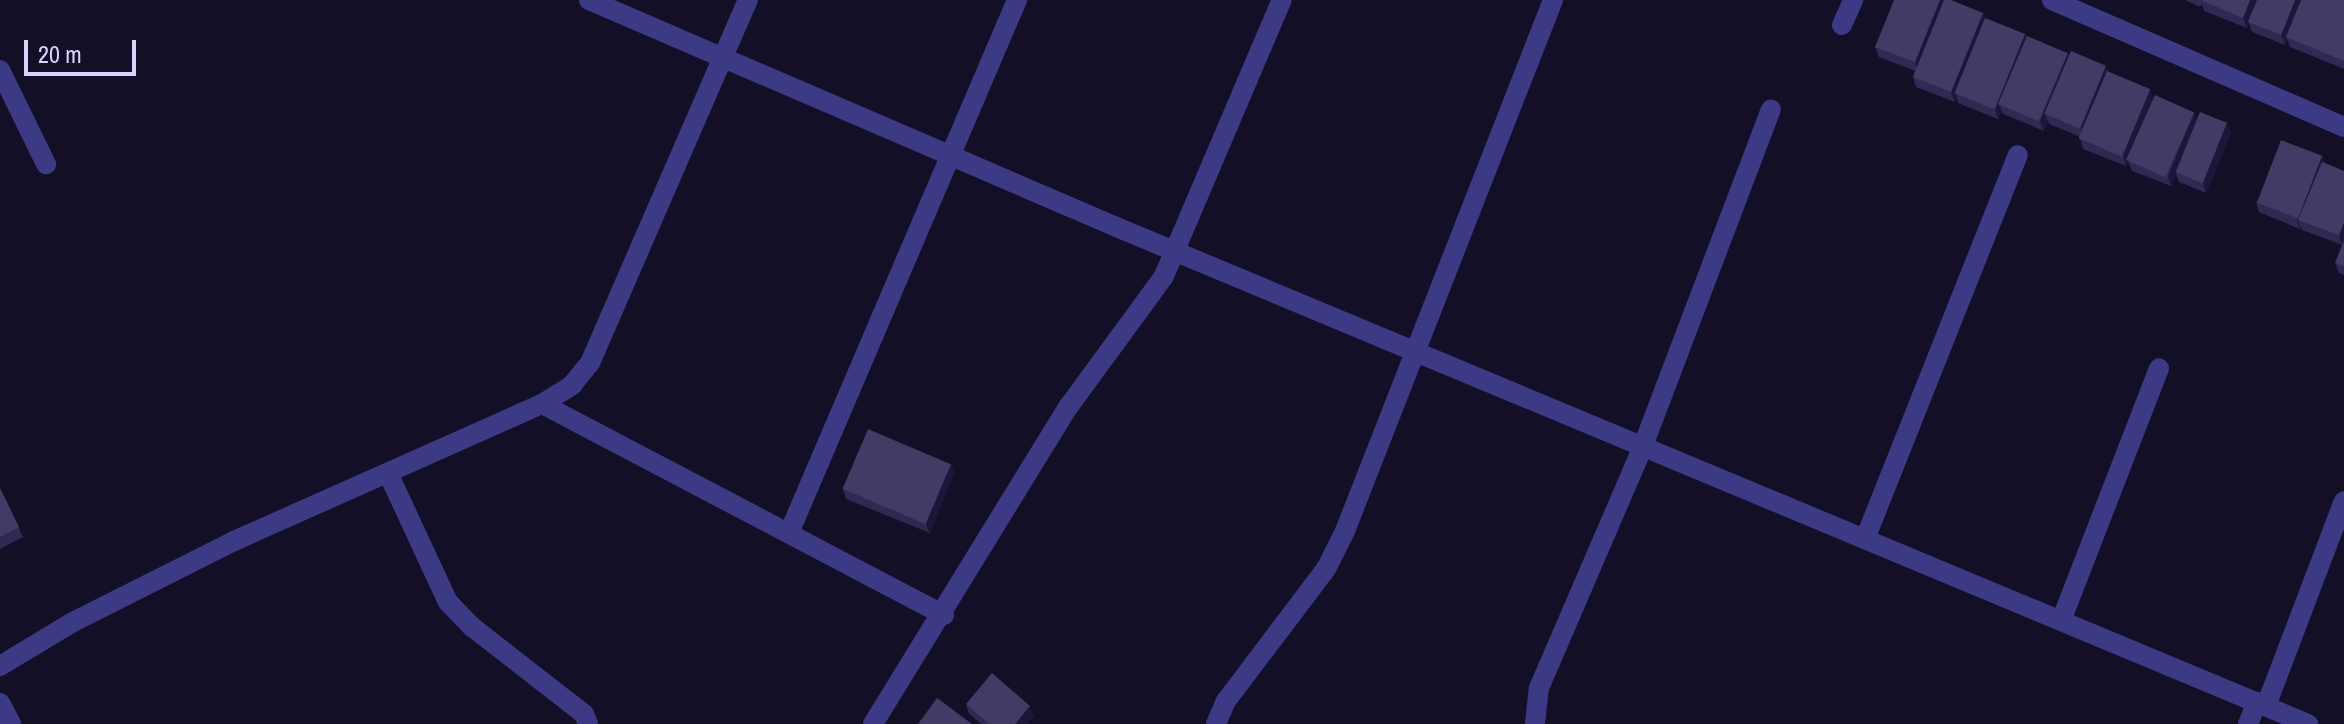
<!DOCTYPE html>
<html>
<head>
<meta charset="utf-8">
<style>
	body { margin:0 }
	#map { position:relative; width:2344px; height:724px; overflow:hidden; background:#130f26; font-family:"Archivo Narrow",sans-serif }
	div>[style] { position:absolute }
	.minor>* { height:20px; margin:-10px; padding:0 10px; transform-origin:10px; border-radius:10px; background:#3d3a85 }
	.wall>* { inset:0; background:#312854 }
	.shaded-wall>* { inset:0; background:#1d163a }
	.building>* { inset:0; background:#433a66; transform-origin:0 0 }
	span { translate:-50% -50%; white-space:nowrap; text-align:center; line-height:1.15; -webkit-text-stroke:7px #130f26; paint-order:stroke }
	.scale { position:absolute; left:24px; top:40px; width:112px; height:36px; box-sizing:border-box; border:4px solid #d9d4ff; border-top:0; padding-left:10px; font-size:24px; line-height:28px; white-space:nowrap; color:#d9d4ff; -webkit-text-stroke:6px #130f26; paint-order:stroke }
</style>
</head>
<body>
<div id="map">
	<div class="minor">
		<i style="left:589px;top:0;width:572px;rotate:23.29deg"></i>
		<i style="left:1114px;top:226px;width:1294px;rotate:22.64deg"></i>
		<i style="left:2052px;top:0;width:318px;rotate:23.5deg"></i>
		<i style="left:1842px;top:25px;width:27px;rotate:-66deg"></i>
		<i style="left:0;top:70px;width:105px;rotate:63.9deg"></i>
		<i style="left:542px;top:404px;width:454px;rotate:27.7deg"></i>
		<i style="left:388px;top:473px;width:142px;rotate:65.1deg"></i>
		<i style="left:448px;top:602px;width:33px;rotate:46deg"></i>
		<i style="left:471px;top:626px;width:143px;rotate:37.9deg"></i>
		<i style="left:584px;top:714px;width:11px;rotate:68deg"></i>
		<i style="left:789px;top:533px;width:580px;rotate:-66.84deg"></i>
		<i style="left:1865px;top:539px;width:413px;rotate:-68.3deg"></i>
		<i style="left:2061px;top:621px;width:271px;rotate:-68.8deg"></i>
		<i style="left:0;top:666px;width:85px;rotate:-31.1deg"></i>
		<i style="left:73px;top:622px;width:180px;rotate:-26.7deg"></i>
		<i style="left:234px;top:541px;width:337px;rotate:-24deg"></i>
		<i style="left:542px;top:404px;width:36px;rotate:-32deg"></i>
		<i style="left:572px;top:385px;width:28px;rotate:-51deg"></i>
		<i style="left:590px;top:363px;width:396px;rotate:-66.5deg"></i>
		<i style="left:0;top:703px;width:24px;rotate:62deg"></i>
		<i style="left:2266px;top:706px;width:219px;rotate:-69.2deg"></i>
		<i style="left:873px;top:724px;width:374px;rotate:-58.4deg"></i>
		<i style="left:1069px;top:406px;width:161px;rotate:-53.8deg"></i>
		<i style="left:1164px;top:276px;width:300px;rotate:-66.9deg"></i>
		<i style="left:1216px;top:724px;width:25px;rotate:-67deg"></i>
		<i style="left:1226px;top:701px;width:166px;rotate:-52.9deg"></i>
		<i style="left:1326px;top:569px;width:42px;rotate:-63.4deg"></i>
		<i style="left:1345px;top:531px;width:570px;rotate:-68.61deg"></i>
		<i style="left:1535px;top:724px;width:36px;rotate:-84deg"></i>
		<i style="left:1539px;top:688px;width:263px;rotate:-66.7deg"></i>
		<i style="left:1643px;top:446px;width:360px;rotate:-69.2deg"></i>
		<i style="left:2248px;top:724px;width:24px;rotate:-68deg"></i>
	</div>
	<div class="wall">
		<i style="clip-path:polygon(2185px 0,2344px 0,2344px 69px,2290px 47px,2287px 39px,2285px 45px,2252px 32px,2249px 23px,2247px 28px,2204px 11px,2202px 4px,2200px 7px)"></i>
		<i style="clip-path:polygon(1983px 13px,1985px 18px,2025px 34px,2027px 38px,2068px 53px,2069px 56px,2150px 89px,2153px 98px,2197px 120px,2227px 123px,2231px 133px,2206px 193px,2179px 182px,2176px 174px,2171px 186px,2132px 171px,2128px 161px,2126px 166px,2083px 149px,2080px 139px,2081px 137px,2049px 124px,2048px 121px,2044px 131px,2003px 114px,2002px 111px,1998px 119px,1958px 103px,1957px 97px,1955px 102px,1916px 87px,1913px 77px,1915px 71px,1879px 57px,1875px 47px)"></i>
		<i style="clip-path:polygon(2322px 156px,2325px 163px,2344px 171px,2344px 275px,2339px 273px,2335px 263px,2342px 245px,2302px 230px,2301px 227px,2300px 229px,2259px 212px,2256px 202px)"></i>
		<i style="clip-path:polygon(951px 464px,954px 474px,930px 533px,846px 499px,843px 489px)"></i>
		<i style="clip-path:polygon(0 488px,23px 537px,0 549px)"></i>
		<i style="clip-path:polygon(966px 704px,1034px 716px,1027px 724px,981px 724px,969px 714px)"></i>
	</div>
	<div class="shaded-wall">
		<i style="clip-path:polygon(1940px 0,1945px 0,1918px 72px,1915px 62px)"></i>
		<i style="clip-path:polygon(2250px 0,2258px 0,2247px 28px,2243px 18px)"></i>
		<i style="clip-path:polygon(2295px 0,2303px 0,2286px 37px,2287px 39px,2285px 45px,2281px 35px)"></i>
		<i style="clip-path:polygon(1983px 13px,1987px 23px,1955px 93px,1957px 97px,1955px 102px,1951px 92px)"></i>
		<i style="clip-path:polygon(2025px 34px,2029px 44px,1999px 104px,2002px 111px,1998px 119px,1995px 109px)"></i>
		<i style="clip-path:polygon(2068px 53px,2071px 63px,2045px 114px,2048px 121px,2044px 131px,2040px 121px)"></i>
		<i style="clip-path:polygon(2106px 66px,2110px 76px,2085px 138px,2081px 128px)"></i>
		<i style="clip-path:polygon(2150px 89px,2154px 99px,2126px 166px,2123px 156px)"></i>
		<i style="clip-path:polygon(2194px 112px,2198px 122px,2171px 186px,2168px 176px)"></i>
		<i style="clip-path:polygon(2227px 123px,2231px 133px,2206px 193px,2203px 183px)"></i>
		<i style="clip-path:polygon(2322px 156px,2326px 166px,2298px 220px,2301px 227px,2300px 229px,2297px 219px)"></i>
		<i style="clip-path:polygon(2344px 222px,2344px 241px,2342px 245px,2339px 235px)"></i>
		<i style="clip-path:polygon(951px 464px,954px 474px,930px 533px,926px 524px)"></i>
		<i style="clip-path:polygon(1030px 706px,1034px 716px,1027px 724px,1015px 724px)"></i>
	</div>
	<div class="building">
		<i style="clip-path:polygon(1894px 0,1940px 0,1915px 62px,1875px 47px)"></i>
		<i style="clip-path:polygon(1944px 0,1951px 0,1983px 13px,1951px 92px,1913px 77px)"></i>
		<i style="clip-path:polygon(2201px 0,2250px 0,2243px 18px)"></i>
		<i style="clip-path:polygon(2257px 0,2295px 0,2281px 35px,2248px 22px)"></i>
		<i style="clip-path:polygon(2301px 0,2344px 0,2344px 61px,2286px 37px)"></i>
		<i style="left:1985px;top:18px;width:43px;height:81px;rotate:22deg"></i>
		<i style="left:2027px;top:36px;width:44px;height:74px;rotate:23deg"></i>
		<i style="left:2071px;top:51px;width:38px;height:68px;rotate:23deg"></i>
		<i style="left:2107px;top:71px;width:47px;height:73px;rotate:23deg"></i>
		<i style="left:2155px;top:95px;width:43px;height:71px;rotate:24deg"></i>
		<i style="left:2200px;top:112px;width:29px;height:65px;rotate:22deg"></i>
		<i style="left:2281px;top:140px;width:44px;height:67px;rotate:21deg"></i>
		<i style="clip-path:polygon(2322px 162px,2344px 171px,2344px 222px,2339px 235px,2298px 220px)"></i>
		<i style="clip-path:polygon(2344px 241px,2344px 266px,2335px 263px)"></i>
		<i style="left:868px;top:429px;width:90px;height:65px;rotate:23deg"></i>
		<i style="clip-path:polygon(0 488px,19px 527px,0 537px)"></i>
		<i style="clip-path:polygon(992px 673px,1030px 706px,1015px 724px,989px 724px,966px 704px)"></i>
		<i style="clip-path:polygon(937px 698px,972px 724px,918px 724px)"></i>
	</div>
	<div class="scale">20 m</div>
</div>
</body>
</html>
